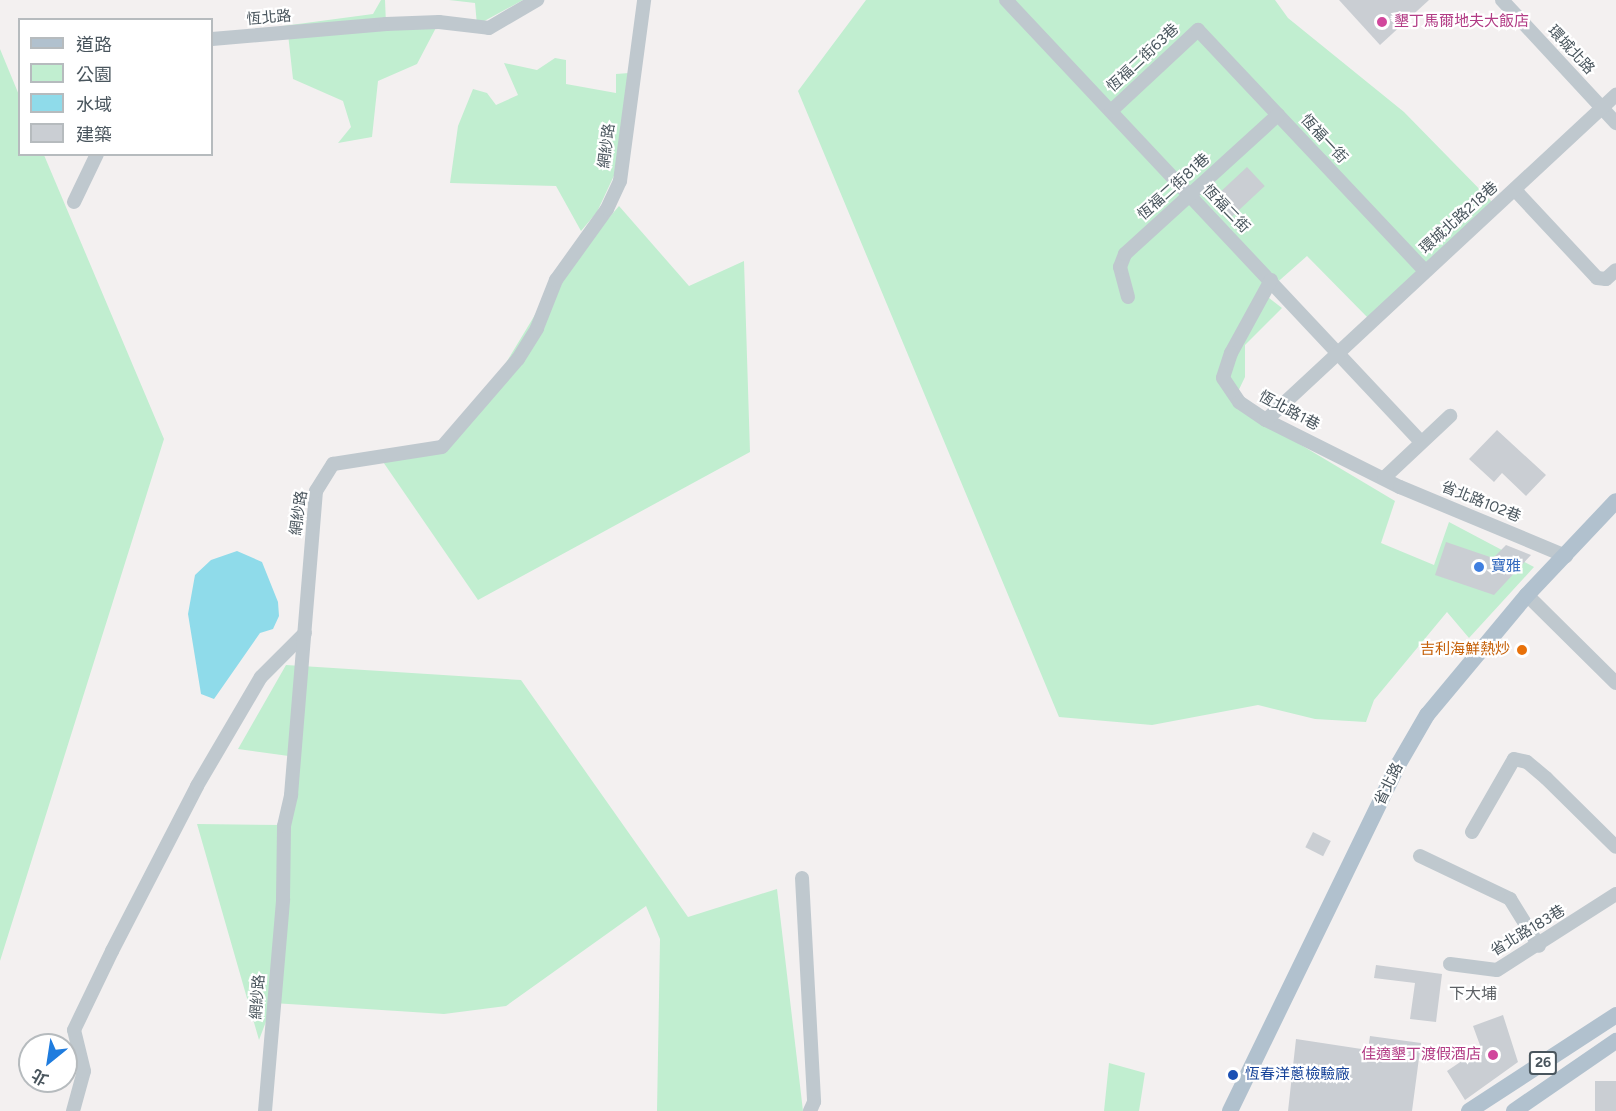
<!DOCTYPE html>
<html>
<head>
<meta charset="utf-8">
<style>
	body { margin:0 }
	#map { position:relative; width:1616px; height:1111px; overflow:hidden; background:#f3f0f0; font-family:Figtree,"Noto Sans TC",sans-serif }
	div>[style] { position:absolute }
	.green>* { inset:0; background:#c1eed0 }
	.water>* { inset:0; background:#8fdbea }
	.building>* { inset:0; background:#caced3; transform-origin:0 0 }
	.minor>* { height:14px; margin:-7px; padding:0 7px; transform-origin:7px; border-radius:7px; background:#bfc8ce }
	.major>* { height:16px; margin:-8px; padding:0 8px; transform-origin:8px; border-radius:8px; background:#b1c1ce }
	.dots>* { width:16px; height:16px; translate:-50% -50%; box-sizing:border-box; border:3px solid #fff; border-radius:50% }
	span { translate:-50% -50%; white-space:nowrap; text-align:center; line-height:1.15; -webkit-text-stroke:4.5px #fff; paint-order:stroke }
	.shield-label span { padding:2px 4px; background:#fff; border:2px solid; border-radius:4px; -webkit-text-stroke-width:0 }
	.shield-label { font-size:14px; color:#49555d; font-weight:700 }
	.street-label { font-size:15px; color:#49555d }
	.hotel-label { font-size:15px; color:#b23c85 }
	.left { translate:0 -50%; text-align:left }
	.right { translate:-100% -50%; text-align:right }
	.shop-label { font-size:15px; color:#366cbe }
	.food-label { font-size:15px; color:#c56008 }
	.transit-label { font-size:15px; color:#164399 }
	.neighbourhood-label { font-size:16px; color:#5d6165 }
	.legend { position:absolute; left:18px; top:18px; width:195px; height:138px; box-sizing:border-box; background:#fff; border:2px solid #b6bbbe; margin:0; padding:8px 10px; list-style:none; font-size:18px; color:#49555d }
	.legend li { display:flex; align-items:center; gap:12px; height:30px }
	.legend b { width:30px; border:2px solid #b6bbbe }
	.north { position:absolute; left:18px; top:1033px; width:60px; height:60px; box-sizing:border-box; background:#fff; border:2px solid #b6bbbe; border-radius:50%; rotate:210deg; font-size:16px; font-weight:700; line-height:24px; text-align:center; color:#49555d }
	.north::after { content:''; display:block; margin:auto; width:21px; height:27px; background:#1f7cde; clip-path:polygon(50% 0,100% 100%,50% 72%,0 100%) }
</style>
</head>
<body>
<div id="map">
	<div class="green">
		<i style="clip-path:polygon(381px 0,385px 0,386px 24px,439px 22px,417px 64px,378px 81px,372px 137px,338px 143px,351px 127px,343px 101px,293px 79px,288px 34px,283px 26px,373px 14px)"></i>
		<i style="clip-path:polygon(449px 0,523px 0,477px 25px,475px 3px)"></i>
		<i style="clip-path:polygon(866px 0,1275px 0,1288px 18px,1404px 112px,1495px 205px,1369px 319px,1307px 256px,1264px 294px,1282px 308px,1245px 345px,1245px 377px,1232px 404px,1395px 501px,1381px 543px,1434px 565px,1449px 522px,1534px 567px,1469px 638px,1447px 612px,1374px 700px,1366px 722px,1315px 719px,1258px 705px,1152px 725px,1059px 717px,798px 91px)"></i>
		<i style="clip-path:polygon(0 49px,19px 95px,20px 154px,44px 155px,164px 439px,0 961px)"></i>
		<i style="clip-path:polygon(555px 58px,566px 60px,566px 84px,616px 93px,616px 74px,629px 73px,618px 167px,597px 212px,581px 231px,556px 186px,450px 183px,458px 126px,473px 89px,487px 93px,496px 105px,518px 95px,504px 63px,537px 70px)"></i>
		<i style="clip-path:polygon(619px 206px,689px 286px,744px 261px,750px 452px,478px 600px,379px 456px,442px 447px,477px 411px,556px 280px)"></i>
		<i style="clip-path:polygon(286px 665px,521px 680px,688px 917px,777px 889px,803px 1111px,657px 1111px,660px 939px,646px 906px,506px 1006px,444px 1014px,273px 1003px,259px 1040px,197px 824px,284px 825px,296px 757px,238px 749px)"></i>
		<i style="clip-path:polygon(1109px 1063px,1145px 1073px,1139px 1111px,1104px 1111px)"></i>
	</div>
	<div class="water">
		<i style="clip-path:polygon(237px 551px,262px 562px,278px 602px,279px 616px,273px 629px,260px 633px,214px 699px,201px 694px,188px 614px,195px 575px,211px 560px)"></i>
	</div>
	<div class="building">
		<i style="clip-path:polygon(1339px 0,1429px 0,1380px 45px)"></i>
		<i style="left:1247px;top:167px;width:26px;height:49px;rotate:47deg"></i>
		<i style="clip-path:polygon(1497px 430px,1546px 475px,1526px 496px,1502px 473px,1494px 482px,1469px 459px)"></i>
		<i style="clip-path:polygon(1446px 542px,1493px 558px,1506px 545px,1531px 555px,1494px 595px,1435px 575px)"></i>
		<i style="left:1313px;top:832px;width:20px;height:17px;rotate:27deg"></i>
		<i style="clip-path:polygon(1376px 965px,1442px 974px,1436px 1022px,1410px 1019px,1415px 983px,1374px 978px)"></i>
		<i style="clip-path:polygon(1503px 1015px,1518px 1062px,1465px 1100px,1447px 1071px,1481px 1048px,1473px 1026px)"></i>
		<i style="clip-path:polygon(1370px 1036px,1421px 1043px,1412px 1111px,1288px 1111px,1296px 1039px,1368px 1050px)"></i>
		<i style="left:1595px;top:1081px;width:21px;height:30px"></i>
	</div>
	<div class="minor">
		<i style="left:1006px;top:0;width:606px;rotate:46.8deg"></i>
		<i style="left:1502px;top:0;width:168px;rotate:47.2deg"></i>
		<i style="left:212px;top:39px;width:175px;rotate:-4.9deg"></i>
		<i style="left:386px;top:24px;width:53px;rotate:-2.2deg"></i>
		<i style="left:439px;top:22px;width:50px;rotate:6.8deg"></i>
		<i style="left:489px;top:28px;width:56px;rotate:-30.3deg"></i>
		<i style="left:1111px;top:111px;width:119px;rotate:-43deg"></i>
		<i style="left:1198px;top:30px;width:331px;rotate:46.7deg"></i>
		<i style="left:1515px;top:190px;width:120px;rotate:47deg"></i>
		<i style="left:1597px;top:278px;width:9px;rotate:6deg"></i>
		<i style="left:1606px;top:279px;width:13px;rotate:-42deg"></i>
		<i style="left:74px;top:202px;width:53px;rotate:-64.4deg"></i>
		<i style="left:1271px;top:280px;width:83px;rotate:118.7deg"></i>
		<i style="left:1231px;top:353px;width:26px;rotate:108deg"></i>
		<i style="left:1223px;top:378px;width:29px;rotate:56deg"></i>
		<i style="left:1239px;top:402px;width:32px;rotate:34deg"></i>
		<i style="left:1266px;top:420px;width:150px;rotate:26.6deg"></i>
		<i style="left:1400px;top:487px;width:180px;rotate:22.6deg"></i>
		<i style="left:1128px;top:297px;width:31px;rotate:-105deg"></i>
		<i style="left:1120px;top:267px;width:14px;rotate:-69deg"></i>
		<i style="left:1125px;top:254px;width:207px;rotate:-42.3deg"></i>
		<i style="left:1266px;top:420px;width:478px;rotate:-42.9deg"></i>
		<i style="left:1384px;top:478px;width:91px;rotate:-43.2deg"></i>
		<i style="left:1527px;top:595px;width:125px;rotate:44.7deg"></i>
		<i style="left:1472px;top:832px;width:84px;rotate:-60.1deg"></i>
		<i style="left:1514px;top:759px;width:13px;rotate:13deg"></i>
		<i style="left:1527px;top:762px;width:25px;rotate:40deg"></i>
		<i style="left:1546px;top:778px;width:98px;rotate:44.6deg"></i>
		<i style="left:1420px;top:856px;width:100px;rotate:25.5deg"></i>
		<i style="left:1510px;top:899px;width:55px;rotate:58.3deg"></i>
		<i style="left:802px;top:878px;width:224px;rotate:86.9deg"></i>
		<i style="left:814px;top:1102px;width:10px;rotate:114deg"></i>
		<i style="left:1450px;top:964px;width:47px;rotate:7.3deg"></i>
		<i style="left:1497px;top:970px;width:141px;rotate:-32.6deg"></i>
		<i style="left:73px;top:1111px;width:41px;rotate:-74.6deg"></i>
		<i style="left:84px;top:1071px;width:42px;rotate:-103.7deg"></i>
		<i style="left:74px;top:1030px;width:88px;rotate:-64.3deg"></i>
		<i style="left:112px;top:951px;width:186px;rotate:-62.7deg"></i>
		<i style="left:197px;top:786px;width:126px;rotate:-59.6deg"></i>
		<i style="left:261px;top:677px;width:62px;rotate:-45deg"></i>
		<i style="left:265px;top:1111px;width:213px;rotate:-85.1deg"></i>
		<i style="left:283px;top:899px;width:73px;rotate:-89.2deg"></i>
		<i style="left:284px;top:826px;width:32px;rotate:-77deg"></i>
		<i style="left:291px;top:795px;width:305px;rotate:-85.3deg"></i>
		<i style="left:316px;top:491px;width:32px;rotate:-58deg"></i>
		<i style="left:333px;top:464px;width:110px;rotate:-8.9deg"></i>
		<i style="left:442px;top:447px;width:116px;rotate:-49.2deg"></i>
		<i style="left:518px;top:359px;width:36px;rotate:-58deg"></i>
		<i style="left:537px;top:328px;width:52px;rotate:-68.4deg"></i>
		<i style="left:556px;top:280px;width:87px;rotate:-54.3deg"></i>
		<i style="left:607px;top:209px;width:31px;rotate:-65deg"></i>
		<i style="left:620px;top:181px;width:183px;rotate:-82.4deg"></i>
	</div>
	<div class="major">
		<i style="left:1230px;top:1111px;width:385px;rotate:-64.1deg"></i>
		<i style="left:1398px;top:765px;width:58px;rotate:-59.9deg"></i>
		<i style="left:1427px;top:715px;width:156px;rotate:-50.2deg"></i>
		<i style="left:1527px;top:595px;width:129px;rotate:-46.6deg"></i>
		<i style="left:1469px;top:1111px;width:176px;rotate:-33.1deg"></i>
		<i style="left:1514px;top:1111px;width:124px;rotate:-34.5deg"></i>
	</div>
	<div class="dots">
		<i style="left:1382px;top:22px;background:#d1479c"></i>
		<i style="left:1479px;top:567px;background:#3f7fe0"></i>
		<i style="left:1522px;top:650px;background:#e8710a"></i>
		<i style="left:1493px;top:1055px;background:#d1479c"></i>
		<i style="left:1233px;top:1075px;background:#1a4fb4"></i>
	</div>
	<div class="shield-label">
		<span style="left:1543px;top:1063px">26</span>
	</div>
	<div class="street-label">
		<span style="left:269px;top:18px;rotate:-5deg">恆北路</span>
		<span style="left:1571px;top:50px;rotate:47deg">環城北路</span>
		<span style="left:1143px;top:58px;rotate:-43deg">恆福二街63巷</span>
		<span style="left:1324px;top:139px;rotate:47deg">恆福一街</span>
		<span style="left:607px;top:146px;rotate:-83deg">網紗路</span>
		<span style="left:1174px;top:187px;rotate:-42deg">恆福二街81巷</span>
		<span style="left:1226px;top:209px;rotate:46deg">恆福二街</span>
		<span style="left:1459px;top:218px;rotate:-42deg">環城北路218巷</span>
		<span style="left:1289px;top:411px;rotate:28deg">恆北路1巷</span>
		<span style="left:1481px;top:502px;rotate:22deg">省北路102巷</span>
		<span style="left:299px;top:513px;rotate:-82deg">網紗路</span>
		<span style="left:1389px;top:784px;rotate:-64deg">省北路</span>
		<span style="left:1528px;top:931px;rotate:-31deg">省北路183巷</span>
		<span style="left:258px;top:997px;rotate:-86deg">網紗路</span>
	</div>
	<div class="hotel-label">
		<span class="left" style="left:1394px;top:22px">墾丁馬爾地夫大飯店</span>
		<span class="right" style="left:1481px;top:1055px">佳適墾丁渡假酒店</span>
	</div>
	<div class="shop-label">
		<span class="left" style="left:1491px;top:567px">寶雅</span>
	</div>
	<div class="food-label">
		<span class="right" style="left:1510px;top:650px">吉利海鮮熱炒</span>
	</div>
	<div class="transit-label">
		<span class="left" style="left:1245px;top:1075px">恆春洋蔥檢驗廠</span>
	</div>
	<div class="neighbourhood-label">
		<span style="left:1473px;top:994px">下大埔</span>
	</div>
	<ul class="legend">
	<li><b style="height:8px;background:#b1c1ce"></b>道路</li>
	<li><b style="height:16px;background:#c1eed0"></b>公園</li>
	<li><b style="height:16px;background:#8fdbea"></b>水域</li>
	<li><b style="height:16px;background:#caced3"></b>建築</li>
	</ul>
	<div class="north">北</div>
</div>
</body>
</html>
